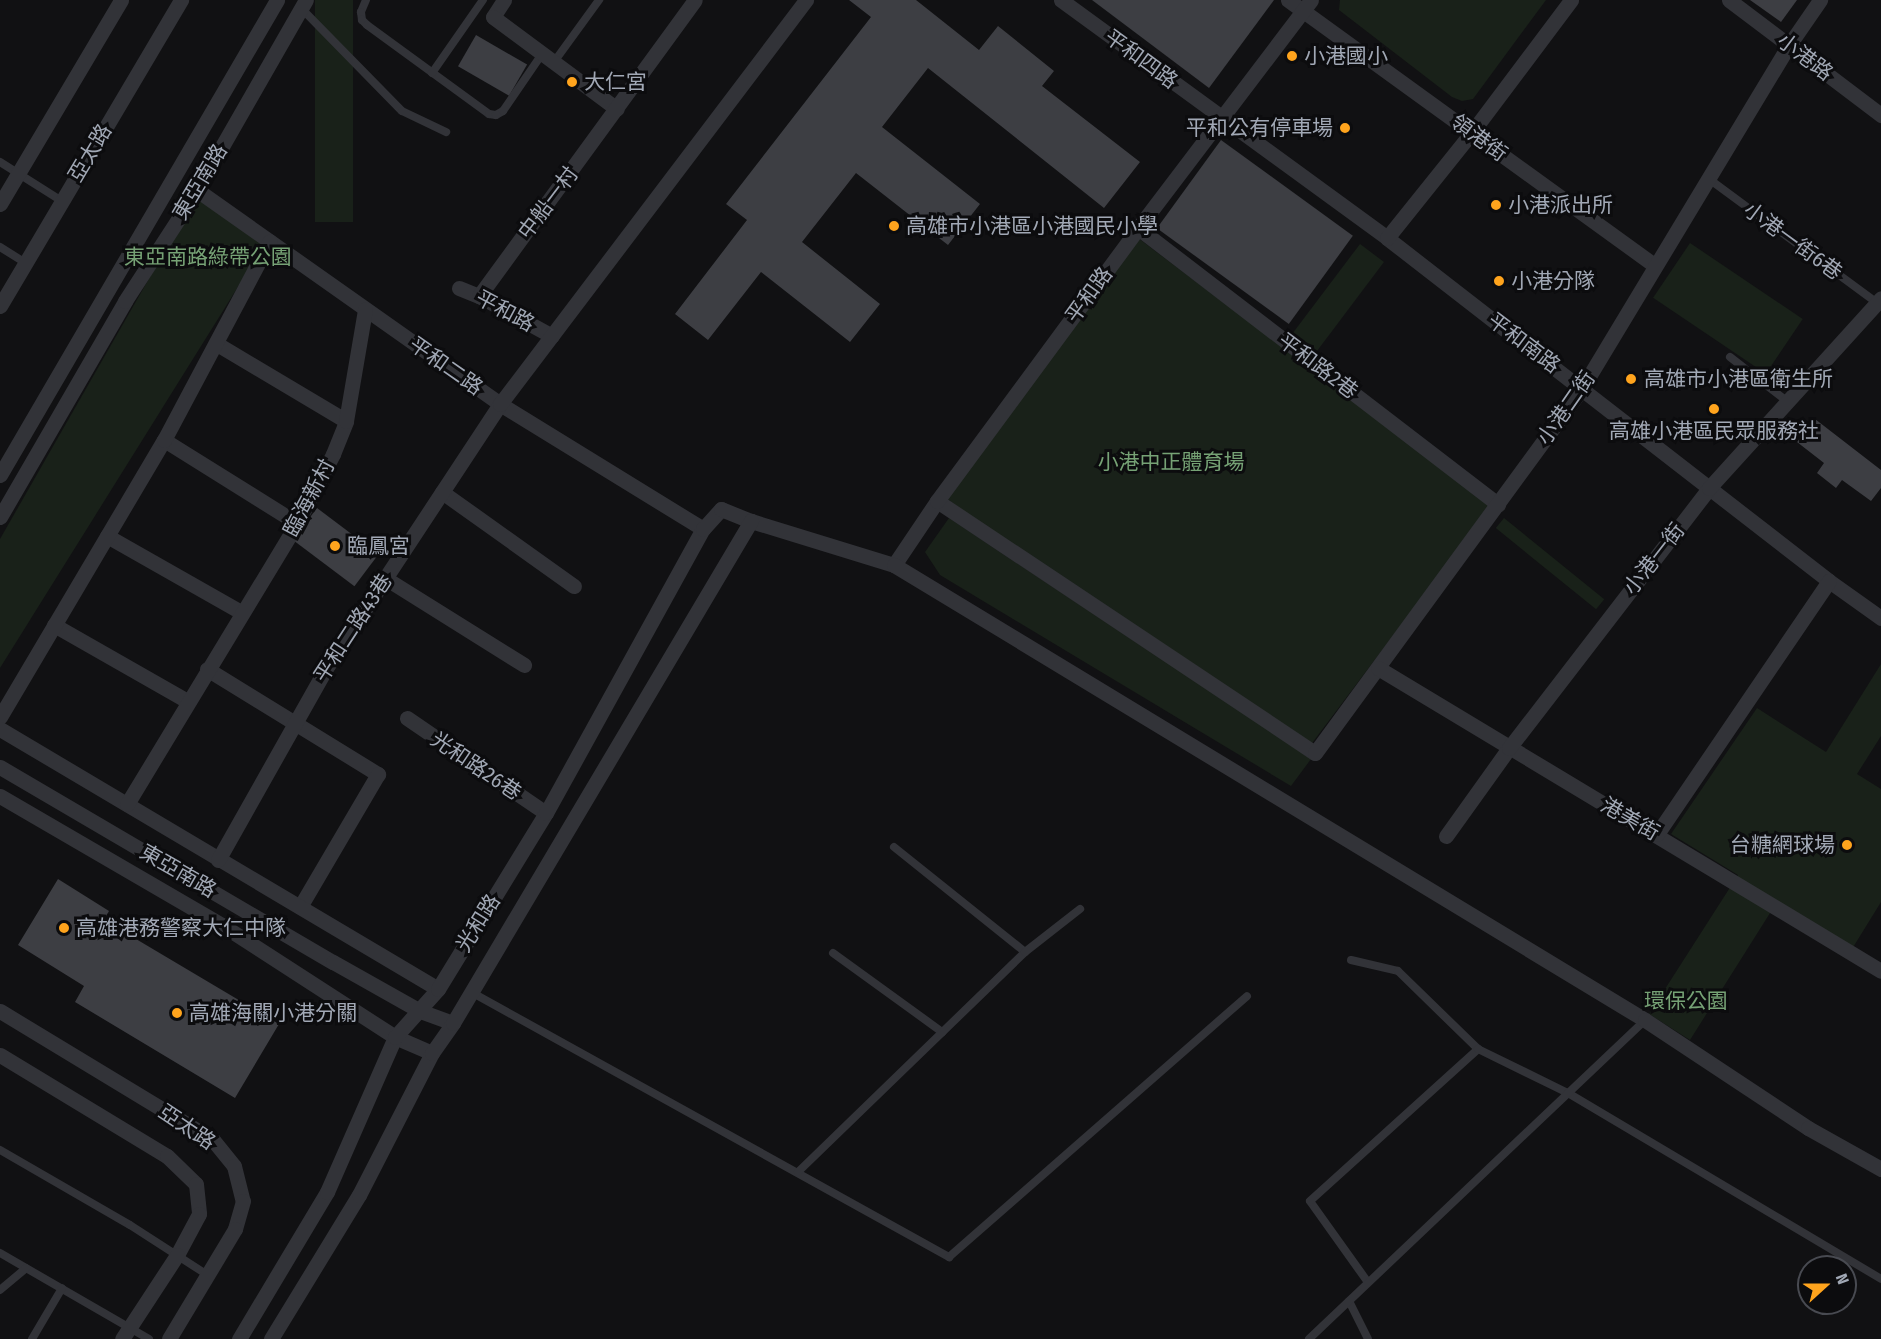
<!DOCTYPE html>
<html>
<head>
<meta charset="utf-8">
<style>
	body { margin:0 }
	#map { position:relative; width:1881px; height:1339px; overflow:hidden; background:#111113; font-family:"Fira Sans Condensed","Noto Sans TC",sans-serif }
	div>[style] { position:absolute }
	.green>* { inset:0; background:#192119; transform-origin:0 0 }
	.building>* { inset:0; background:#3d3e43; transform-origin:0 0 }
	.lane>* { height:8px; margin:-4px; padding:0 4px; transform-origin:4px; border-radius:4px; background:#323338 }
	.street>* { height:15px; margin:-7.5px; padding:0 7.5px; transform-origin:7.5px; border-radius:7.5px; background:#323338 }
	.dots>* { width:16px; height:16px; translate:-50% -50%; box-sizing:border-box; border:3px solid #0c0c0e; border-radius:50% }
	span { translate:-50% -50%; white-space:nowrap; text-align:center; line-height:1.15; -webkit-text-stroke:6px #0c0c0e; paint-order:stroke }
	.poi-label { font-size:21px; color:#a1a8b5 }
	.left { translate:0 -50%; text-align:left }
	.right { translate:-100% -50%; text-align:right }
	.street-label { font-size:21px; color:#a1a8b5 }
	.park-label { font-size:21px; color:#76a275 }
	.north { position:absolute; left:1797px; top:1255px; width:60px; height:60px; box-sizing:border-box; background:#0c0c0e; border:2px solid #484a51; border-radius:50%; rotate:69deg; font-size:16px; font-weight:700; line-height:24px; text-align:center; color:#a1a8b5 }
	.north::after { content:''; display:block; margin:auto; width:21px; height:27px; background:#ffa41d; clip-path:polygon(50% 0,100% 100%,50% 72%,0 100%) }
</style>
</head>
<body>
<div id="map">
	<div class="green">
		<i style="left:315px;top:0;width:38px;height:222px"></i>
		<i style="clip-path:polygon(1340px 0,1546px 0,1473px 99px,1462px 101px,1452px 97px,1339px 10px)"></i>
		<i style="clip-path:polygon(198px 193px,266px 242px,0 668px,0 539px)"></i>
		<i style="left:1134px;top:235px;width:448px;height:323px;rotate:37deg"></i>
		<i style="left:1690px;top:243px;width:136px;height:66px;rotate:34deg"></i>
		<i style="left:1360px;top:244px;width:30px;height:115px;rotate:37deg"></i>
		<i style="clip-path:polygon(949px 518px,1311px 759px,1291px 786px,940px 575px,925px 552px)"></i>
		<i style="left:1504px;top:518px;width:129px;height:13px;rotate:39deg"></i>
		<i style="clip-path:polygon(1881px 664px,1881px 736px,1857px 774px,1881px 789px,1881px 902px,1852px 949px,1777px 902px,1690px 1040px,1649px 1014px,1738px 875px,1671px 834px,1757px 708px,1826px 752px)"></i>
	</div>
	<div class="building">
		<i style="clip-path:polygon(849px 0,916px 0,979px 50px,998px 26px,1054px 71px,1042px 86px,1140px 162px,1104px 208px,928px 68px,882px 127px,980px 204px,948px 245px,856px 173px,802px 242px,880px 304px,850px 342px,761px 272px,708px 340px,675px 314px,747px 220px,726px 204px,871px 17px)"></i>
		<i style="clip-path:polygon(1092px 0,1274px 0,1209px 88px)"></i>
		<i style="clip-path:polygon(1750px 0,1797px 0,1781px 22px)"></i>
		<i style="left:476px;top:35px;width:59px;height:36px;rotate:30deg"></i>
		<i style="left:1221px;top:140px;width:163px;height:109px;rotate:36deg"></i>
		<i style="clip-path:polygon(1815px 419px,1881px 470px,1881px 488px,1871px 501px,1842px 480px,1836px 488px,1817px 473px,1824px 463px,1797px 442px)"></i>
		<i style="left:317px;top:508px;width:77px;height:40px;rotate:37deg"></i>
		<i style="clip-path:polygon(58px 879px,109px 911px,104px 920px,279px 1024px,235px 1098px,75px 1002px,84px 986px,18px 945px)"></i>
	</div>
	<div class="lane">
		<i style="left:366px;top:0;width:13px;rotate:113deg"></i>
		<i style="left:361px;top:12px;width:8px;rotate:83deg"></i>
		<i style="left:362px;top:20px;width:7px;rotate:45deg"></i>
		<i style="left:367px;top:25px;width:151px;rotate:36.1deg"></i>
		<i style="left:489px;top:114px;width:7px;rotate:8deg"></i>
		<i style="left:496px;top:115px;width:8px;rotate:-30deg"></i>
		<i style="left:503px;top:111px;width:69px;rotate:-55.6deg"></i>
		<i style="left:301px;top:8px;width:144px;rotate:45.6deg"></i>
		<i style="left:402px;top:111px;width:49px;rotate:25.5deg"></i>
		<i style="left:554px;top:62px;width:77px;rotate:-54deg"></i>
		<i style="left:432px;top:73px;width:89px;rotate:-55.1deg"></i>
		<i style="left:0;top:162px;width:71px;rotate:32.3deg"></i>
		<i style="left:1709px;top:179px;width:209px;rotate:36.4deg"></i>
		<i style="left:0;top:247px;width:31px;rotate:32deg"></i>
		<i style="left:1730px;top:357px;width:73px;rotate:37.8deg"></i>
		<i style="left:894px;top:847px;width:168px;rotate:38.7deg"></i>
		<i style="left:833px;top:953px;width:135px;rotate:35.9deg"></i>
		<i style="left:1351px;top:960px;width:48px;rotate:13.2deg"></i>
		<i style="left:1398px;top:971px;width:112px;rotate:44.3deg"></i>
		<i style="left:471px;top:992px;width:547px;rotate:29deg"></i>
		<i style="left:949px;top:1257px;width:396px;rotate:-41.2deg"></i>
		<i style="left:0;top:1150px;width:150px;rotate:30deg"></i>
		<i style="left:130px;top:1225px;width:90px;rotate:32.8deg"></i>
		<i style="left:798px;top:1172px;width:316px;rotate:-44.1deg"></i>
		<i style="left:1025px;top:952px;width:70px;rotate:-38deg"></i>
		<i style="left:0;top:1253px;width:172px;rotate:30deg"></i>
		<i style="left:1367px;top:1281px;width:98px;rotate:-125.5deg"></i>
		<i style="left:1310px;top:1201px;width:227px;rotate:-42.1deg"></i>
		<i style="left:1478px;top:1049px;width:100px;rotate:26.1deg"></i>
		<i style="left:1568px;top:1093px;width:364px;rotate:30.7deg"></i>
		<i style="left:0;top:1290px;width:34px;rotate:-40deg"></i>
		<i style="left:1349px;top:1301px;width:42px;rotate:63.4deg"></i>
		<i style="left:32px;top:1339px;width:59px;rotate:-59.5deg"></i>
		<i style="left:1309px;top:1339px;width:463px;rotate:-43.5deg"></i>
	</div>
	<div class="street">
		<i style="left:504px;top:0;width:20px;rotate:123deg"></i>
		<i style="left:493px;top:17px;width:154px;rotate:36.6deg"></i>
		<i style="left:1061px;top:0;width:404px;rotate:36.1deg"></i>
		<i style="left:1387px;top:238px;width:559px;rotate:37.81deg"></i>
		<i style="left:1829px;top:581px;width:64px;rotate:35.4deg"></i>
		<i style="left:1288px;top:0;width:453px;rotate:35.9deg"></i>
		<i style="left:1729px;top:0;width:191px;rotate:37.1deg"></i>
		<i style="left:197px;top:190px;width:371px;rotate:35.2deg"></i>
		<i style="left:500px;top:404px;width:238px;rotate:31.6deg"></i>
		<i style="left:0;top:204px;width:237px;rotate:-59.3deg"></i>
		<i style="left:1138px;top:228px;width:454px;rotate:37.5deg"></i>
		<i style="left:1387px;top:238px;width:136px;rotate:-51.3deg"></i>
		<i style="left:1472px;top:132px;width:165px;rotate:-53.1deg"></i>
		<i style="left:459px;top:288px;width:22px;rotate:22deg"></i>
		<i style="left:479px;top:296px;width:83px;rotate:28.7deg"></i>
		<i style="left:479px;top:296px;width:366px;rotate:-53.9deg"></i>
		<i style="left:0;top:306px;width:356px;rotate:-59.4deg"></i>
		<i style="left:217px;top:344px;width:150px;rotate:30.8deg"></i>
		<i style="left:164px;top:440px;width:157px;rotate:32deg"></i>
		<i style="left:0;top:475px;width:550px;rotate:-59.75deg"></i>
		<i style="left:442px;top:492px;width:162px;rotate:35.5deg"></i>
		<i style="left:937px;top:501px;width:454px;rotate:33.7deg"></i>
		<i style="left:1315px;top:753px;width:452px;rotate:-53.8deg"></i>
		<i style="left:1582px;top:388px;width:401px;rotate:-58.9deg"></i>
		<i style="left:1789px;top:45px;width:55px;rotate:-55.4deg"></i>
		<i style="left:0;top:517px;width:250px;rotate:-59.9deg"></i>
		<i style="left:125px;top:301px;width:132px;rotate:-57deg"></i>
		<i style="left:197px;top:190px;width:219px;rotate:-60.2deg"></i>
		<i style="left:107px;top:536px;width:154px;rotate:29.6deg"></i>
		<i style="left:894px;top:565px;width:77px;rotate:-56.1deg"></i>
		<i style="left:937px;top:501px;width:339px;rotate:-53.6deg"></i>
		<i style="left:1138px;top:228px;width:286px;rotate:-52.8deg"></i>
		<i style="left:385px;top:578px;width:164px;rotate:32deg"></i>
		<i style="left:54px;top:625px;width:153px;rotate:29.7deg"></i>
		<i style="left:1378px;top:668px;width:587px;rotate:31.06deg"></i>
		<i style="left:207px;top:669px;width:201px;rotate:31.6deg"></i>
		<i style="left:378px;top:774px;width:154px;rotate:120.4deg"></i>
		<i style="left:0;top:717px;width:322px;rotate:-59.4deg"></i>
		<i style="left:164px;top:440px;width:225px;rotate:-62deg"></i>
		<i style="left:407px;top:718px;width:168px;rotate:34.4deg"></i>
		<i style="left:0;top:729px;width:509px;rotate:30.69deg"></i>
		<i style="left:0;top:767px;width:386px;rotate:30.4deg"></i>
		<i style="left:333px;top:962px;width:100px;rotate:29.4deg"></i>
		<i style="left:420px;top:1011px;width:35px;rotate:20deg"></i>
		<i style="left:0;top:796px;width:257px;rotate:30.2deg"></i>
		<i style="left:222px;top:925px;width:206px;rotate:32.9deg"></i>
		<i style="left:395px;top:1037px;width:40px;rotate:23.4deg"></i>
		<i style="left:127px;top:804px;width:328px;rotate:-58.8deg"></i>
		<i style="left:297px;top:523px;width:78px;rotate:-62.4deg"></i>
		<i style="left:333px;top:454px;width:35px;rotate:-68deg"></i>
		<i style="left:346px;top:421px;width:113px;rotate:-80.3deg"></i>
		<i style="left:1657px;top:834px;width:306px;rotate:-55.8deg"></i>
		<i style="left:1446px;top:836px;width:108px;rotate:-54.4deg"></i>
		<i style="left:1509px;top:748px;width:328px;rotate:-52.4deg"></i>
		<i style="left:1709px;top:488px;width:256px;rotate:-47.8deg"></i>
		<i style="left:218px;top:860px;width:224px;rotate:-60.6deg"></i>
		<i style="left:328px;top:665px;width:313px;rotate:-56.6deg"></i>
		<i style="left:500px;top:404px;width:507px;rotate:-52.86deg"></i>
		<i style="left:0;top:1011px;width:249px;rotate:31.2deg"></i>
		<i style="left:213px;top:1140px;width:33px;rotate:51deg"></i>
		<i style="left:234px;top:1166px;width:36px;rotate:76deg"></i>
		<i style="left:243px;top:1201px;width:29px;rotate:106deg"></i>
		<i style="left:235px;top:1229px;width:128px;rotate:121deg"></i>
		<i style="left:0;top:1055px;width:195px;rotate:31.2deg"></i>
		<i style="left:167px;top:1156px;width:40px;rotate:44deg"></i>
		<i style="left:196px;top:1184px;width:30px;rotate:84deg"></i>
		<i style="left:199px;top:1214px;width:47px;rotate:118.2deg"></i>
		<i style="left:177px;top:1255px;width:100px;rotate:123.2deg"></i>
		<i style="left:239px;top:1339px;width:171px;rotate:-59.1deg"></i>
		<i style="left:327px;top:1192px;width:169px;rotate:-66.3deg"></i>
		<i style="left:395px;top:1037px;width:64px;rotate:-48.1deg"></i>
		<i style="left:438px;top:989px;width:206px;rotate:-58.5deg"></i>
		<i style="left:546px;top:813px;width:325px;rotate:-61.1deg"></i>
		<i style="left:703px;top:529px;width:27px;rotate:-48deg"></i>
		<i style="left:721px;top:509px;width:32px;rotate:22deg"></i>
		<i style="left:751px;top:521px;width:150px;rotate:17.1deg"></i>
		<i style="left:894px;top:565px;width:878px;rotate:31.21deg"></i>
		<i style="left:1645px;top:1020px;width:196px;rotate:33.5deg"></i>
		<i style="left:1808px;top:1128px;width:84px;rotate:29.3deg"></i>
		<i style="left:271px;top:1339px;width:169px;rotate:-58.6deg"></i>
		<i style="left:359px;top:1195px;width:160px;rotate:-62.8deg"></i>
		<i style="left:432px;top:1053px;width:37px;rotate:-55deg"></i>
		<i style="left:453px;top:1023px;width:584px;rotate:-59.31deg"></i>
	</div>
	<div class="dots">
		<i style="left:1292px;top:56px;background:#ffa41d"></i>
		<i style="left:572px;top:82px;background:#ffa41d"></i>
		<i style="left:1345px;top:128px;background:#ffa41d"></i>
		<i style="left:1496px;top:205px;background:#ffa41d"></i>
		<i style="left:894px;top:226px;background:#ffa41d"></i>
		<i style="left:1499px;top:281px;background:#ffa41d"></i>
		<i style="left:1631px;top:379px;background:#ffa41d"></i>
		<i style="left:1714px;top:409px;background:#ffa41d"></i>
		<i style="left:335px;top:546px;background:#ffa41d"></i>
		<i style="left:1847px;top:845px;background:#ffa41d"></i>
		<i style="left:64px;top:928px;background:#ffa41d"></i>
		<i style="left:177px;top:1013px;background:#ffa41d"></i>
	</div>
	<div class="poi-label">
		<span class="left" style="left:1304px;top:56px">小港國小</span>
		<span class="left" style="left:584px;top:82px">大仁宮</span>
		<span class="right" style="left:1333px;top:128px">平和公有停車場</span>
		<span class="left" style="left:1508px;top:205px">小港派出所</span>
		<span class="left" style="left:906px;top:226px">高雄市小港區小港國民小學</span>
		<span class="left" style="left:1511px;top:281px">小港分隊</span>
		<span class="left" style="left:1644px;top:379px">高雄市小港區衛生所</span>
		<span style="left:1714px;top:431px">高雄小港區民眾服務社</span>
		<span class="left" style="left:347px;top:546px">臨鳳宮</span>
		<span class="right" style="left:1835px;top:845px">台糖網球場</span>
		<span class="left" style="left:76px;top:928px">高雄港務警察大仁中隊</span>
		<span class="left" style="left:189px;top:1013px">高雄海關小港分關</span>
	</div>
	<div class="street-label">
		<span style="left:1805px;top:57px;rotate:37deg">小港路</span>
		<span style="left:1141px;top:59px;rotate:36deg">平和四路</span>
		<span style="left:1479px;top:138px;rotate:36deg">領港街</span>
		<span style="left:90px;top:153px;rotate:-59deg">亞太路</span>
		<span style="left:200px;top:182px;rotate:-59deg">東亞南路</span>
		<span style="left:548px;top:203px;rotate:-53deg">中船一村</span>
		<span style="left:1793px;top:241px;rotate:36deg">小港一街6巷</span>
		<span style="left:1089px;top:295px;rotate:-54deg">平和路</span>
		<span style="left:505px;top:311px;rotate:28deg">平和路</span>
		<span style="left:1524px;top:343px;rotate:37deg">平和南路</span>
		<span style="left:446px;top:366px;rotate:35deg">平和二路</span>
		<span style="left:1318px;top:366px;rotate:37deg">平和路2巷</span>
		<span style="left:1566px;top:408px;rotate:-55deg">小港二街</span>
		<span style="left:309px;top:498px;rotate:-62deg">臨海新村</span>
		<span style="left:1654px;top:559px;rotate:-52deg">小港一街</span>
		<span style="left:353px;top:628px;rotate:-57deg">平和二路43巷</span>
		<span style="left:476px;top:766px;rotate:34deg">光和路26巷</span>
		<span style="left:1630px;top:819px;rotate:30deg">港美街</span>
		<span style="left:178px;top:871px;rotate:30deg">東亞南路</span>
		<span style="left:478px;top:923px;rotate:-58deg">光和路</span>
		<span style="left:187px;top:1127px;rotate:34deg">亞太路</span>
	</div>
	<div class="park-label">
		<span style="left:208px;top:257px">東亞南路綠帶公園</span>
		<span style="left:1171px;top:462px">小港中正體育場</span>
		<span style="left:1686px;top:1001px">環保公園</span>
	</div>
	<div class="north">N</div>
</div>
</body>
</html>
